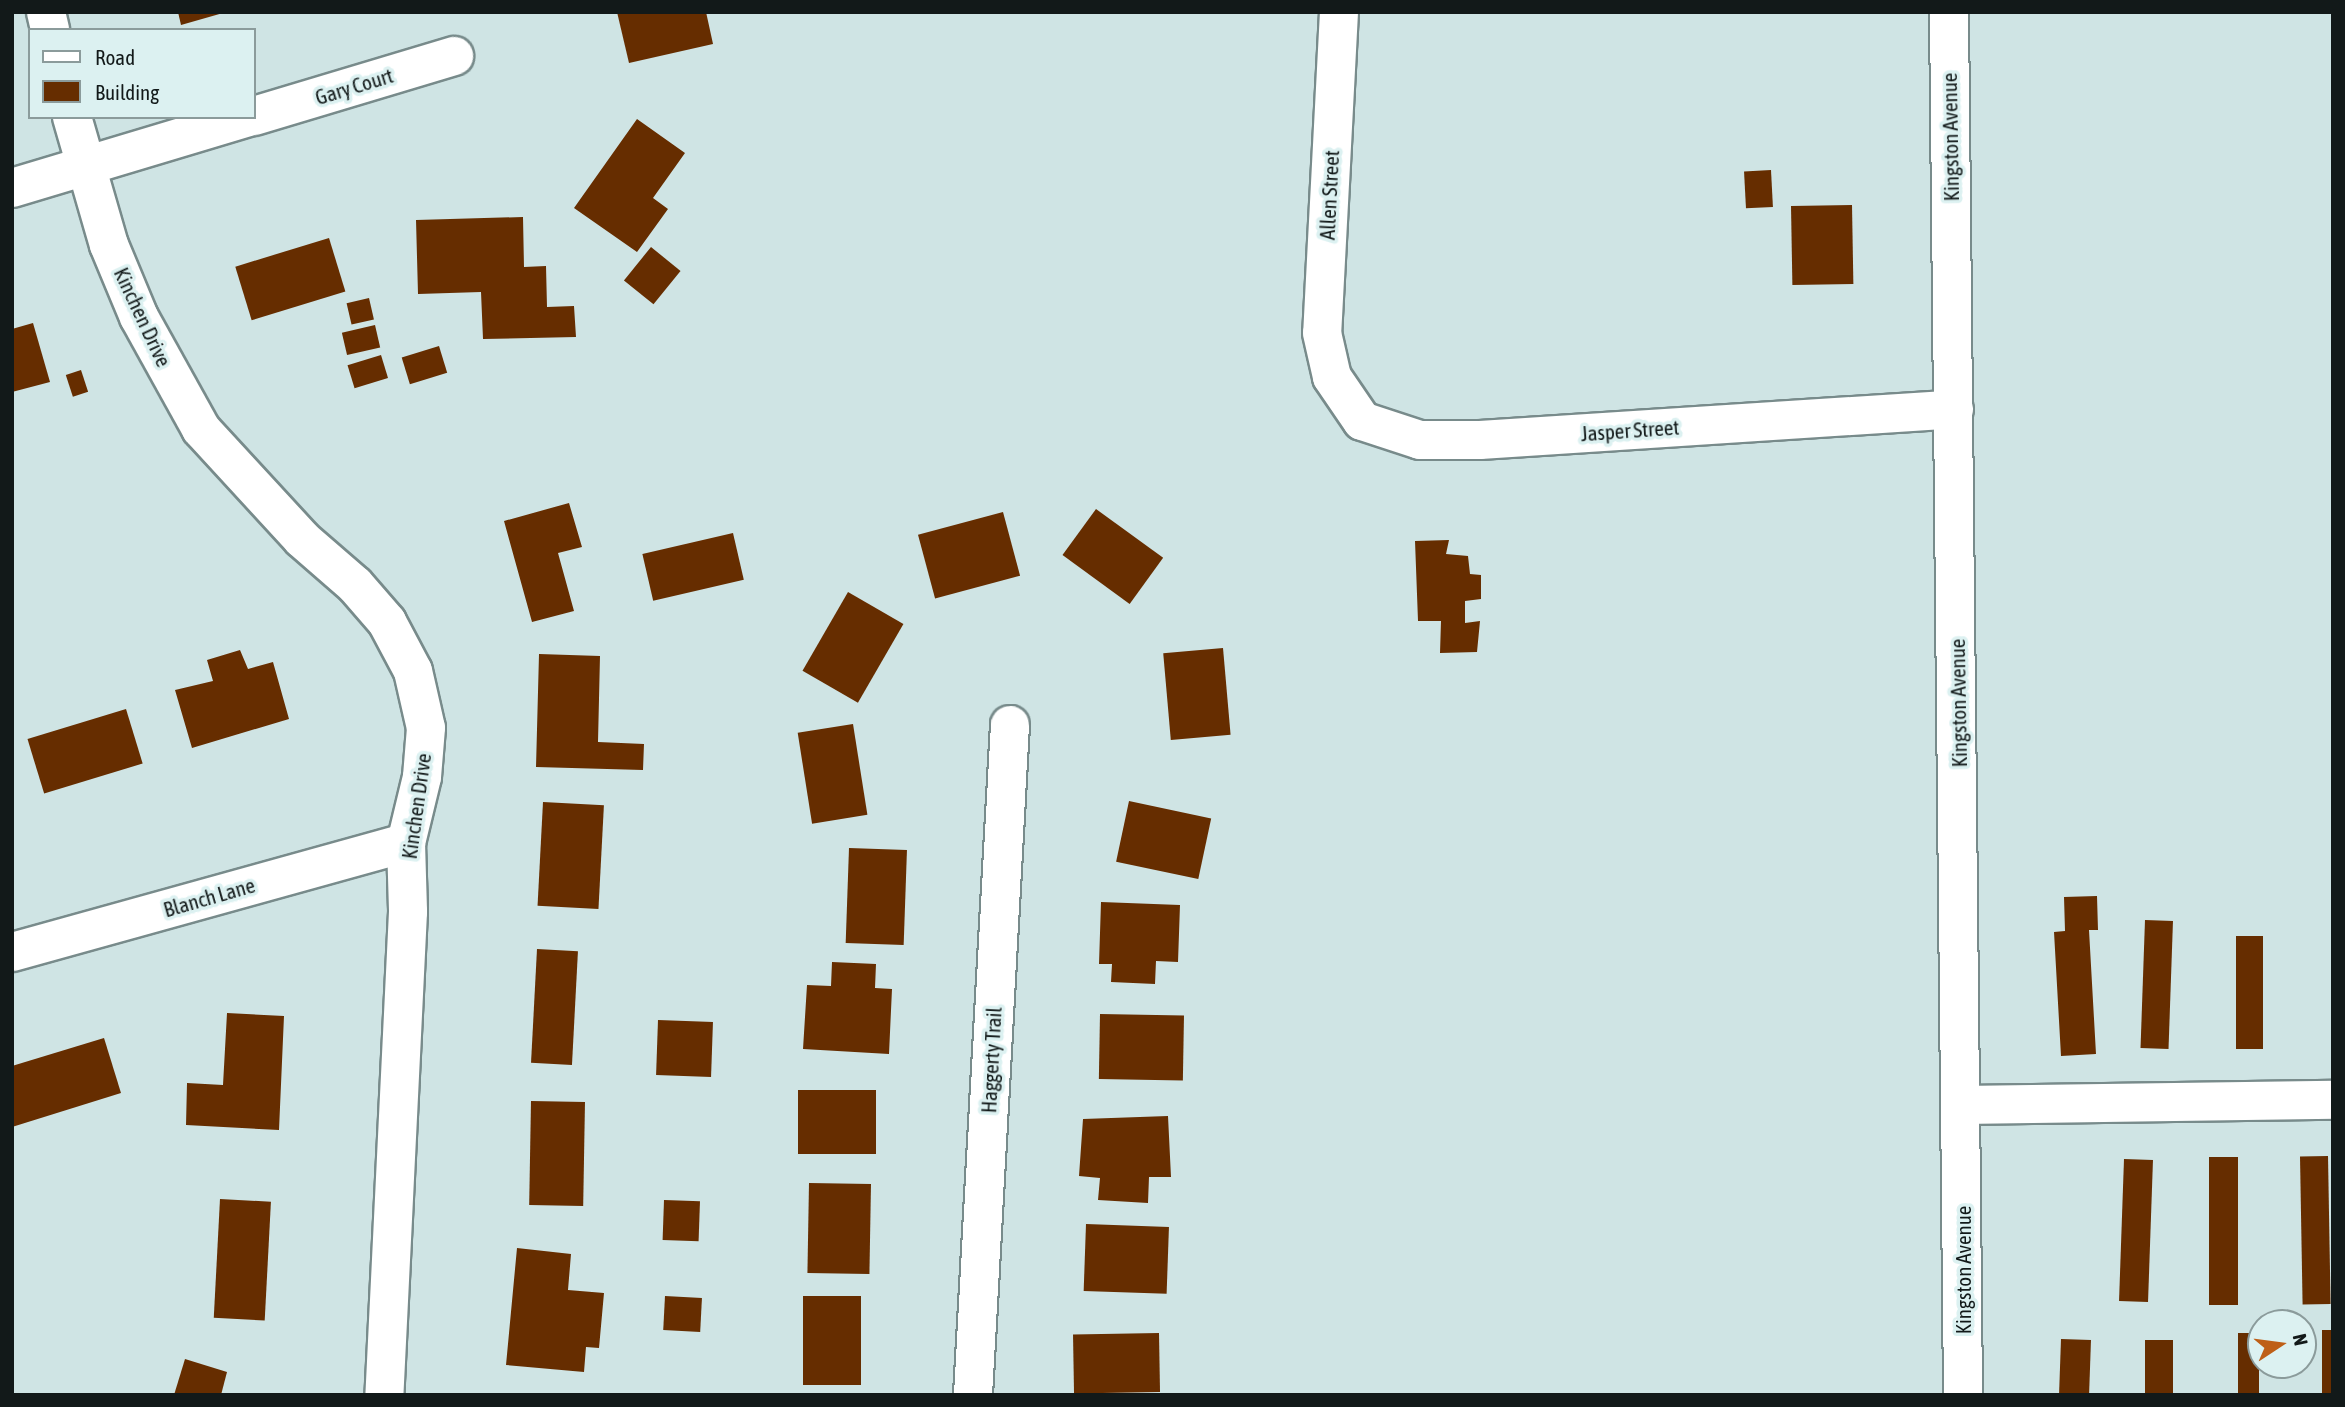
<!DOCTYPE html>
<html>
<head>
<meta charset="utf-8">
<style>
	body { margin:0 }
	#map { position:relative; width:2345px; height:1407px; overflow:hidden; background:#cfe4e4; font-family:"Asap Condensed",sans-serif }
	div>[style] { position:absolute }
	.building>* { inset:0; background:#662d00; transform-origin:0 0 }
	.roads { filter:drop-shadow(2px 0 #788b8b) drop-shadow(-2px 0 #788b8b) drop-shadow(0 2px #788b8b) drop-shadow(0 -2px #788b8b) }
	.street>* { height:38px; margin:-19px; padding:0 19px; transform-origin:19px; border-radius:19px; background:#fff }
	.secondary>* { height:38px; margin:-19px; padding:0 19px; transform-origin:19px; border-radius:19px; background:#fff }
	span { translate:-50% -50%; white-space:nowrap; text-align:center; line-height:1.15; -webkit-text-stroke:7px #dcf1f1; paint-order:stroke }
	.street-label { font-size:21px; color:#121919 }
	.frame { position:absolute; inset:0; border:14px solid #121919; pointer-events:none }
	.legend { position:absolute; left:28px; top:28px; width:228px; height:91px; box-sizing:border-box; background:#dcf1f1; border:2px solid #8b9b9b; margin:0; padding:9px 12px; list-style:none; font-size:21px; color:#121919 }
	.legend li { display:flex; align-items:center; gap:14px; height:35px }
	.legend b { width:35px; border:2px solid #8b9b9b }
	.north { position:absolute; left:2247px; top:1309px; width:70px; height:70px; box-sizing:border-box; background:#dcf1f1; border:2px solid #8b9b9b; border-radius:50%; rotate:77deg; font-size:19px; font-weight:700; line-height:28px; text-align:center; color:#121919 }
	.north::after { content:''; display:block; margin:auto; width:24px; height:32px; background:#be5f17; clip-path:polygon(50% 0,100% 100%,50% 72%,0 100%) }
</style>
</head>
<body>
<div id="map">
	<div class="building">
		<i style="clip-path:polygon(178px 12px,223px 12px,223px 13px,181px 25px)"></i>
		<i style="clip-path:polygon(617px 12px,706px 12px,713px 44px,629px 63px)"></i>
		<i style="clip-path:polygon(637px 119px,685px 153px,653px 198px,668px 209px,637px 252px,574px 208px)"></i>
		<i style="left:1771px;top:170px;width:37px;height:27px;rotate:87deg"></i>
		<i style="left:1852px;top:205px;width:79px;height:61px;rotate:89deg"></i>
		<i style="clip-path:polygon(523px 217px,524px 267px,546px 266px,547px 307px,574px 306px,576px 337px,483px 339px,481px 292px,418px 294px,416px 220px)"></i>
		<i style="left:329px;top:238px;width:56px;height:98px;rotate:73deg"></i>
		<i style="left:651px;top:247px;width:38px;height:43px;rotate:39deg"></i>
		<i style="left:369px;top:298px;width:22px;height:23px;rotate:77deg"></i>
		<i style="clip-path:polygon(33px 323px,50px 382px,12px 392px,12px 329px)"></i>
		<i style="left:375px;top:325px;width:23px;height:34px;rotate:77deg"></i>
		<i style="left:439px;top:346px;width:28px;height:39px;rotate:73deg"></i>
		<i style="left:381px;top:355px;width:24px;height:35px;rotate:73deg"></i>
		<i style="left:81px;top:370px;width:23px;height:16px;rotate:72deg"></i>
		<i style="clip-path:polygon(569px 503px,582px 547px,558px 553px,574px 611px,532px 622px,504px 521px)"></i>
		<i style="left:1096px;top:509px;width:83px;height:57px;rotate:36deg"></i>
		<i style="left:1003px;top:512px;width:66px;height:88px;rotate:75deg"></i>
		<i style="left:733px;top:533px;width:48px;height:93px;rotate:77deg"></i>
		<i style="clip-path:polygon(1449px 540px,1446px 554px,1468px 556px,1470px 574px,1481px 575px,1481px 599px,1465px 601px,1465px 623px,1480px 621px,1477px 652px,1440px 653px,1441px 621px,1418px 621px,1415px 541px)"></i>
		<i style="left:848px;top:592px;width:64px;height:91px;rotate:30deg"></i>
		<i style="left:1223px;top:648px;width:87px;height:60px;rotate:85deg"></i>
		<i style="clip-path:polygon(240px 650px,248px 669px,273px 662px,289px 719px,192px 748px,175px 690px,213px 681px,207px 660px)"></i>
		<i style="clip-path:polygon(539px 654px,600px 656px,598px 742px,644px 744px,643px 770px,536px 767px)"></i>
		<i style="left:126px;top:709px;width:57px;height:103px;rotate:73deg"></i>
		<i style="left:853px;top:724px;width:92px;height:56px;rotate:81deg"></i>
		<i style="left:1129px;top:801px;width:84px;height:62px;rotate:12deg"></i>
		<i style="left:543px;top:802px;width:61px;height:104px;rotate:3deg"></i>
		<i style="left:849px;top:848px;width:58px;height:95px;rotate:2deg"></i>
		<i style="clip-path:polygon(2097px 896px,2098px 930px,2089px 930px,2096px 1054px,2061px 1056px,2054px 932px,2065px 931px,2064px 897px)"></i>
		<i style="clip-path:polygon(1101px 902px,1180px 905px,1178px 962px,1156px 961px,1155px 984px,1111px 982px,1112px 964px,1099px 964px)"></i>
		<i style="left:2145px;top:920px;width:28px;height:128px;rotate:2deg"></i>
		<i style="left:2236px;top:936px;width:27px;height:113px"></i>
		<i style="left:537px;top:949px;width:41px;height:114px;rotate:3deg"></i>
		<i style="clip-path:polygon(832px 962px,876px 964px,875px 988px,892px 989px,889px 1054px,803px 1049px,807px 985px,831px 986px)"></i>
		<i style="clip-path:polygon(227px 1013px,284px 1016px,279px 1130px,186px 1125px,187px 1083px,223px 1085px)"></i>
		<i style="left:1100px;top:1014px;width:84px;height:65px;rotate:1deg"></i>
		<i style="left:658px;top:1020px;width:55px;height:55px;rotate:2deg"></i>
		<i style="clip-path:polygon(104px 1038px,121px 1093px,12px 1127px,12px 1066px)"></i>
		<i style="left:876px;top:1090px;width:64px;height:78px;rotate:90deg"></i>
		<i style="left:531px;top:1101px;width:54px;height:104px;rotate:1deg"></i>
		<i style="clip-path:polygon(1168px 1116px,1171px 1177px,1149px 1177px,1148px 1203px,1098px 1200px,1100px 1178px,1079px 1176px,1083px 1119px)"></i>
		<i style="left:2328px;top:1156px;width:148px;height:28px;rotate:89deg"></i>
		<i style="left:2209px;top:1157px;width:29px;height:148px"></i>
		<i style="left:2124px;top:1159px;width:29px;height:142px;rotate:2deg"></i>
		<i style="left:809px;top:1183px;width:62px;height:90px;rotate:1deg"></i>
		<i style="left:220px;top:1199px;width:51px;height:119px;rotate:3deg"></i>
		<i style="left:664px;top:1200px;width:36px;height:40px;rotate:2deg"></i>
		<i style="left:1086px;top:1224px;width:83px;height:67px;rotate:2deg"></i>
		<i style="clip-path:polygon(517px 1248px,571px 1254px,568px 1290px,604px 1293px,599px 1348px,586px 1347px,584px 1372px,506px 1365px)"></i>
		<i style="left:665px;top:1296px;width:37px;height:34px;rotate:3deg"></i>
		<i style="left:803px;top:1296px;width:58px;height:89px"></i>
		<i style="left:2322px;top:1330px;width:11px;height:65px"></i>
		<i style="left:1159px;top:1333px;width:59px;height:86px;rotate:89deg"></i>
		<i style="left:2238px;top:1333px;width:21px;height:62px"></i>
		<i style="left:2061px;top:1339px;width:30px;height:56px;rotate:2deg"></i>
		<i style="left:2145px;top:1340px;width:28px;height:55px"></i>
		<i style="clip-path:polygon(185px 1359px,227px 1372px,221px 1395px,174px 1395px)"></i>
	</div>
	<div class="roads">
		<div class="street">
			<i style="left:46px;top:12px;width:18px;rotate:77deg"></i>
			<i style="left:1339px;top:12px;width:321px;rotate:93deg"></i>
			<i style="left:1322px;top:333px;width:45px;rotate:77.2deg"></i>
			<i style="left:1332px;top:377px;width:53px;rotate:55.7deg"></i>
			<i style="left:1362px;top:421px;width:61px;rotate:18.1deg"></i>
			<i style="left:1420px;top:440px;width:60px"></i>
			<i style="left:1480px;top:440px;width:475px;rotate:-3.7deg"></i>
			<i style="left:254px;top:116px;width:209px;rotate:-16.7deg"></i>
			<i style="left:72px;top:117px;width:133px;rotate:73.9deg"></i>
			<i style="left:109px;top:245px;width:78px;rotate:67.4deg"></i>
			<i style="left:139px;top:317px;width:128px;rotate:61deg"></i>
			<i style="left:201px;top:429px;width:149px;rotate:47.4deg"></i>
			<i style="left:302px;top:539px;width:70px;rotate:41deg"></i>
			<i style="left:355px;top:585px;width:49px;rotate:49.1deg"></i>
			<i style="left:387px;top:622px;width:55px;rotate:62deg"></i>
			<i style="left:413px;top:671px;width:58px;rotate:77.2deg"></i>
			<i style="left:426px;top:728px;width:49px;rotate:94.7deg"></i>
			<i style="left:422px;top:777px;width:68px;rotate:103.6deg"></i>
			<i style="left:406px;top:843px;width:69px;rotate:88.3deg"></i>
			<i style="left:408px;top:912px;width:484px;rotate:92.8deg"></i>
			<i style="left:12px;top:188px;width:247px;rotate:-16.7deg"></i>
			<i style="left:12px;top:952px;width:409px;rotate:-15.5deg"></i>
			<i style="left:1963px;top:1105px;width:370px;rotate:-0.8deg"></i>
			<i style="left:973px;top:1395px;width:671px;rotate:-86.84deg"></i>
		</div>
		<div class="secondary">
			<i style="left:1949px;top:12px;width:1383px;rotate:89.42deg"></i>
		</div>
	</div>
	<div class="street-label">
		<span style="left:354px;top:86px;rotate:-17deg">Gary Court</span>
		<span style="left:1950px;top:137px;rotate:-91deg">Kingston Avenue</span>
		<span style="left:1329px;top:195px;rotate:-87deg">Allen Street</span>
		<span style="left:143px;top:317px;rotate:65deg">Kinchen Drive</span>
		<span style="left:1630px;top:430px;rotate:-4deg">Jasper Street</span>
		<span style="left:1958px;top:703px;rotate:-91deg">Kingston Avenue</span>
		<span style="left:416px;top:806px;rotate:-82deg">Kinchen Drive</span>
		<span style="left:209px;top:897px;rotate:-16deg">Blanch Lane</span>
		<span style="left:991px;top:1060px;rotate:-87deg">Haggerty Trail</span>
		<span style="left:1963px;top:1270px;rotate:-90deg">Kingston Avenue</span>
	</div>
	<div class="frame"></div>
	<ul class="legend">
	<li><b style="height:9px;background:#fff"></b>Road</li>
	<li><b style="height:19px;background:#662d00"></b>Building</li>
	</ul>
	<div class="north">N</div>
</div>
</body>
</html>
